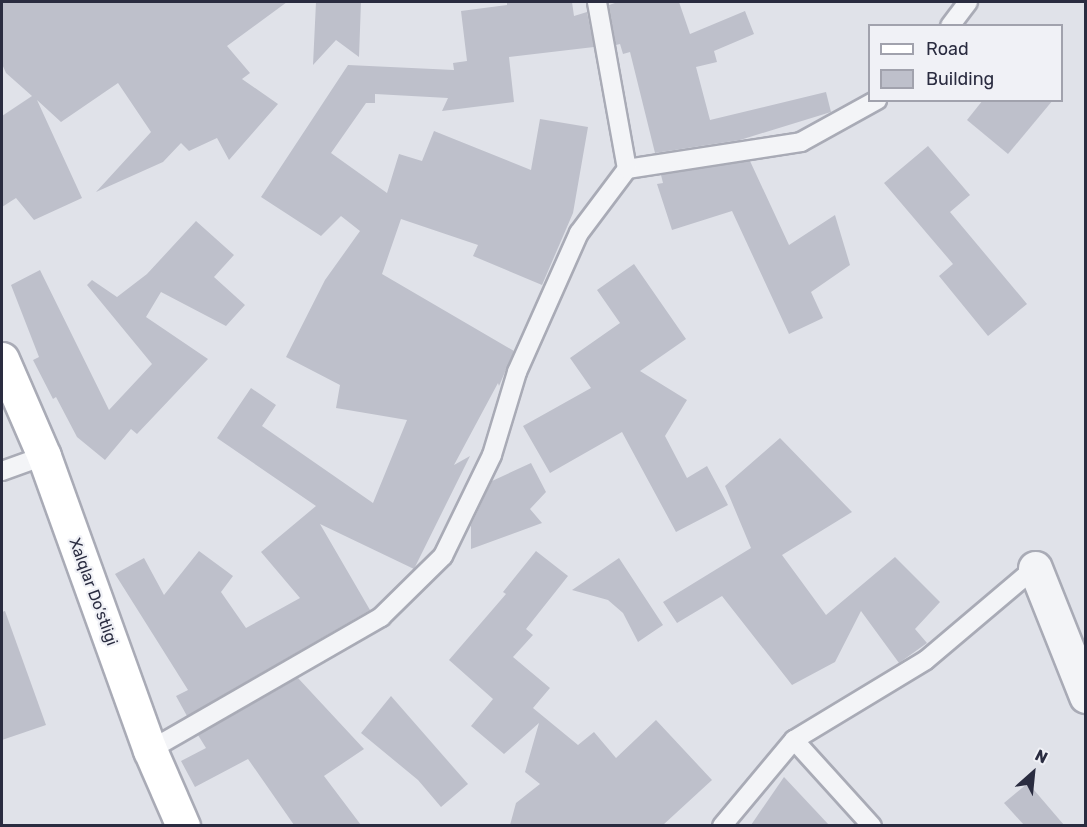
<!DOCTYPE html>
<html>
<head>
<meta charset="utf-8">
<style>
	body { margin:0 }
	#map { position:relative; width:1087px; height:827px; overflow:hidden; background:#e0e2e9; font-family:Rubik,sans-serif }
	div>[style] { position:absolute }
	.building>* { inset:0; background:#bec0cb }
	.roads { filter:drop-shadow(2px 0 #a9abb6) drop-shadow(-2px 0 #a9abb6) drop-shadow(0 2px #a9abb6) drop-shadow(0 -2px #a9abb6) }
	.service>* { height:18px; margin:-9px; padding:0 9px; transform-origin:9px; border-radius:9px; background:#f3f4f7 }
	.minor>* { height:33px; margin:-16.5px; padding:0 16.5px; transform-origin:16.5px; border-radius:16.5px; background:#f3f4f7 }
	.secondary>* { height:33px; margin:-16.5px; padding:0 16.5px; transform-origin:16.5px; border-radius:16.5px; background:#fff }
	span { translate:-50% -50%; white-space:nowrap; text-align:center; line-height:1.15; -webkit-text-stroke:4.5px #f0f1f6; paint-order:stroke }
	.street-label { font-size:16px; color:#2a2c40 }
	.frame { position:absolute; inset:0; border:3px solid #2a2c40; pointer-events:none }
	.legend { position:absolute; left:868px; top:24px; width:195px; height:78px; box-sizing:border-box; background:#f0f1f6; border:2px solid #a1a2ad; margin:0; padding:8px 10px; list-style:none; font-size:18px; color:#2a2c40 }
	.legend li { display:flex; align-items:center; gap:12px; height:30px }
	.legend b { width:30px; border:2px solid #a1a2ad }
	.north { position:absolute; left:1003px; top:743px; width:60px; height:60px; -webkit-text-stroke:4px #f0f1f6; paint-order:stroke; rotate:27deg; font-size:16px; font-weight:700; line-height:24px; text-align:center; color:#2a2c40 }
	.north::after { content:''; display:block; margin:auto; width:21px; height:27px; background:#2a2c40; clip-path:polygon(50% 0,100% 100%,50% 72%,0 100%) }
</style>
</head>
<body>
<div id="map">
	<div class="building">
		<i style="clip-path:polygon(2px 2px,287px 2px,227px 46px,250px 73px,242px 79px,278px 104px,229px 160px,217px 138px,189px 151px,181px 143px,163px 162px,96px 192px,151px 132px,118px 83px,61px 122px,37px 100px,82px 198px,34px 220px,16px 198px,2px 207px,2px 116px,32px 96px,6px 73px,2px 64px)"></i>
		<i style="clip-path:polygon(316px 2px,361px 2px,359px 57px,336px 40px,313px 65px)"></i>
		<i style="clip-path:polygon(507px 2px,572px 2px,574px 16px,587px 12px,594px 47px,509px 57px,514px 102px,442px 111px,448px 98px,375px 94px,375px 103px,366px 103px,331px 153px,387px 193px,399px 154px,422px 161px,434px 131px,531px 170px,540px 119px,588px 127px,573px 213px,542px 285px,473px 256px,478px 245px,401px 219px,382px 274px,514px 351px,499px 386px,498px 383px,454px 465px,470px 456px,414px 569px,320px 524px,370px 610px,187px 716px,176px 696px,188px 690px,115px 574px,144px 558px,164px 595px,199px 551px,233px 576px,221px 592px,246px 628px,300px 598px,261px 552px,316px 506px,217px 438px,251px 388px,276px 405px,262px 426px,373px 503px,407px 420px,336px 408px,340px 385px,286px 357px,325px 280px,360px 231px,341px 216px,321px 236px,261px 197px,348px 65px,454px 70px,453px 63px,467px 61px,461px 11px,507px 5px)"></i>
		<i style="clip-path:polygon(618px 2px,679px 2px,690px 34px,745px 11px,754px 34px,714px 51px,717px 62px,696px 67px,710px 120px,826px 92px,831px 112px,740px 140px,655px 153px,630px 52px,623px 54px,620px 44px,616px 45px,609px 5px)"></i>
		<i style="clip-path:polygon(983px 100px,1053px 100px,1008px 154px,967px 120px)"></i>
		<i style="clip-path:polygon(928px 146px,970px 195px,950px 212px,1027px 304px,988px 336px,939px 276px,953px 264px,884px 183px)"></i>
		<i style="clip-path:polygon(750px 161px,789px 245px,835px 215px,850px 265px,811px 292px,823px 318px,789px 334px,732px 211px,672px 230px,657px 184px,663px 183px,661px 175px)"></i>
		<i style="clip-path:polygon(196px 221px,234px 255px,214px 277px,245px 305px,226px 326px,161px 292px,146px 317px,208px 359px,137px 434px,131px 429px,105px 460px,77px 437px,56px 397px,53px 399px,33px 360px,39px 357px,11px 285px,40px 270px,109px 410px,152px 364px,87px 285px,92px 280px,117px 297px,147px 274px)"></i>
		<i style="clip-path:polygon(634px 264px,686px 339px,640px 371px,687px 400px,665px 436px,687px 478px,707px 466px,728px 505px,676px 532px,622px 432px,550px 473px,523px 426px,591px 388px,570px 358px,620px 323px,597px 290px)"></i>
		<i style="clip-path:polygon(780px 438px,852px 512px,782px 555px,826px 615px,895px 557px,940px 602px,915px 629px,927px 643px,899px 663px,861px 611px,835px 662px,792px 685px,722px 596px,677px 623px,663px 602px,751px 548px,725px 486px)"></i>
		<i style="clip-path:polygon(531px 463px,546px 492px,530px 509px,542px 523px,471px 549px,471px 525px,492px 481px)"></i>
		<i style="clip-path:polygon(536px 551px,568px 576px,526px 629px,533px 635px,513px 657px,550px 688px,533px 708px,578px 745px,594px 732px,616px 758px,656px 720px,712px 780px,663px 825px,510px 825px,516px 803px,540px 784px,525px 772px,539px 723px,504px 754px,471px 726px,493px 699px,449px 660px,506px 594px,503px 592px)"></i>
		<i style="clip-path:polygon(619px 558px,663px 625px,638px 642px,623px 613px,608px 600px,572px 590px)"></i>
		<i style="clip-path:polygon(5px 611px,46px 725px,2px 740px,2px 612px)"></i>
		<i style="clip-path:polygon(298px 678px,364px 749px,324px 776px,361px 825px,294px 825px,248px 759px,195px 787px,181px 761px,206px 748px,198px 735px)"></i>
		<i style="clip-path:polygon(391px 696px,468px 784px,441px 807px,418px 780px,361px 733px)"></i>
		<i style="clip-path:polygon(784px 777px,829px 825px,751px 825px)"></i>
		<i style="clip-path:polygon(1028px 783px,1064px 825px,1024px 825px,1004px 803px)"></i>
	</div>
	<div class="roads">
		<div class="service">
			<i style="left:950px;top:26px;width:30px;rotate:-53deg"></i>
			<i style="left:627px;top:169px;width:176px;rotate:-8.8deg"></i>
			<i style="left:801px;top:142px;width:87px;rotate:-28.9deg"></i>
			<i style="left:2px;top:471px;width:45px;rotate:-19.7deg"></i>
			<i style="left:794px;top:740px;width:116px;rotate:47.8deg"></i>
			<i style="left:150px;top:750px;width:267px;rotate:-29.9deg"></i>
			<i style="left:381px;top:617px;width:87px;rotate:-44.5deg"></i>
			<i style="left:443px;top:556px;width:112px;rotate:-64.1deg"></i>
			<i style="left:492px;top:455px;width:87px;rotate:-73.2deg"></i>
			<i style="left:517px;top:372px;width:152px;rotate:-66deg"></i>
			<i style="left:579px;top:233px;width:80px;rotate:-53.1deg"></i>
			<i style="left:627px;top:169px;width:170px;rotate:-100.2deg"></i>
			<i style="left:722px;top:826px;width:112px;rotate:-50.1deg"></i>
			<i style="left:794px;top:740px;width:154px;rotate:-31.2deg"></i>
			<i style="left:926px;top:660px;width:143px;rotate:-40.2deg"></i>
		</div>
		<div class="minor">
			<i style="left:1035px;top:568px;width:138px;rotate:68.3deg"></i>
		</div>
		<div class="secondary">
			<i style="left:2px;top:359px;width:106px;rotate:66.6deg"></i>
			<i style="left:44px;top:456px;width:313px;rotate:70.2deg"></i>
			<i style="left:150px;top:750px;width:83px;rotate:66.5deg"></i>
		</div>
	</div>
	<div class="street-label">
		<span style="left:93px;top:592px;rotate:70deg">Xalqlar Do’stligi</span>
	</div>
	<div class="frame"></div>
	<ul class="legend">
	<li><b style="height:8px;background:#fff"></b>Road</li>
	<li><b style="height:16px;background:#bec0cb"></b>Building</li>
	</ul>
	<div class="north">N</div>
</div>
</body>
</html>
